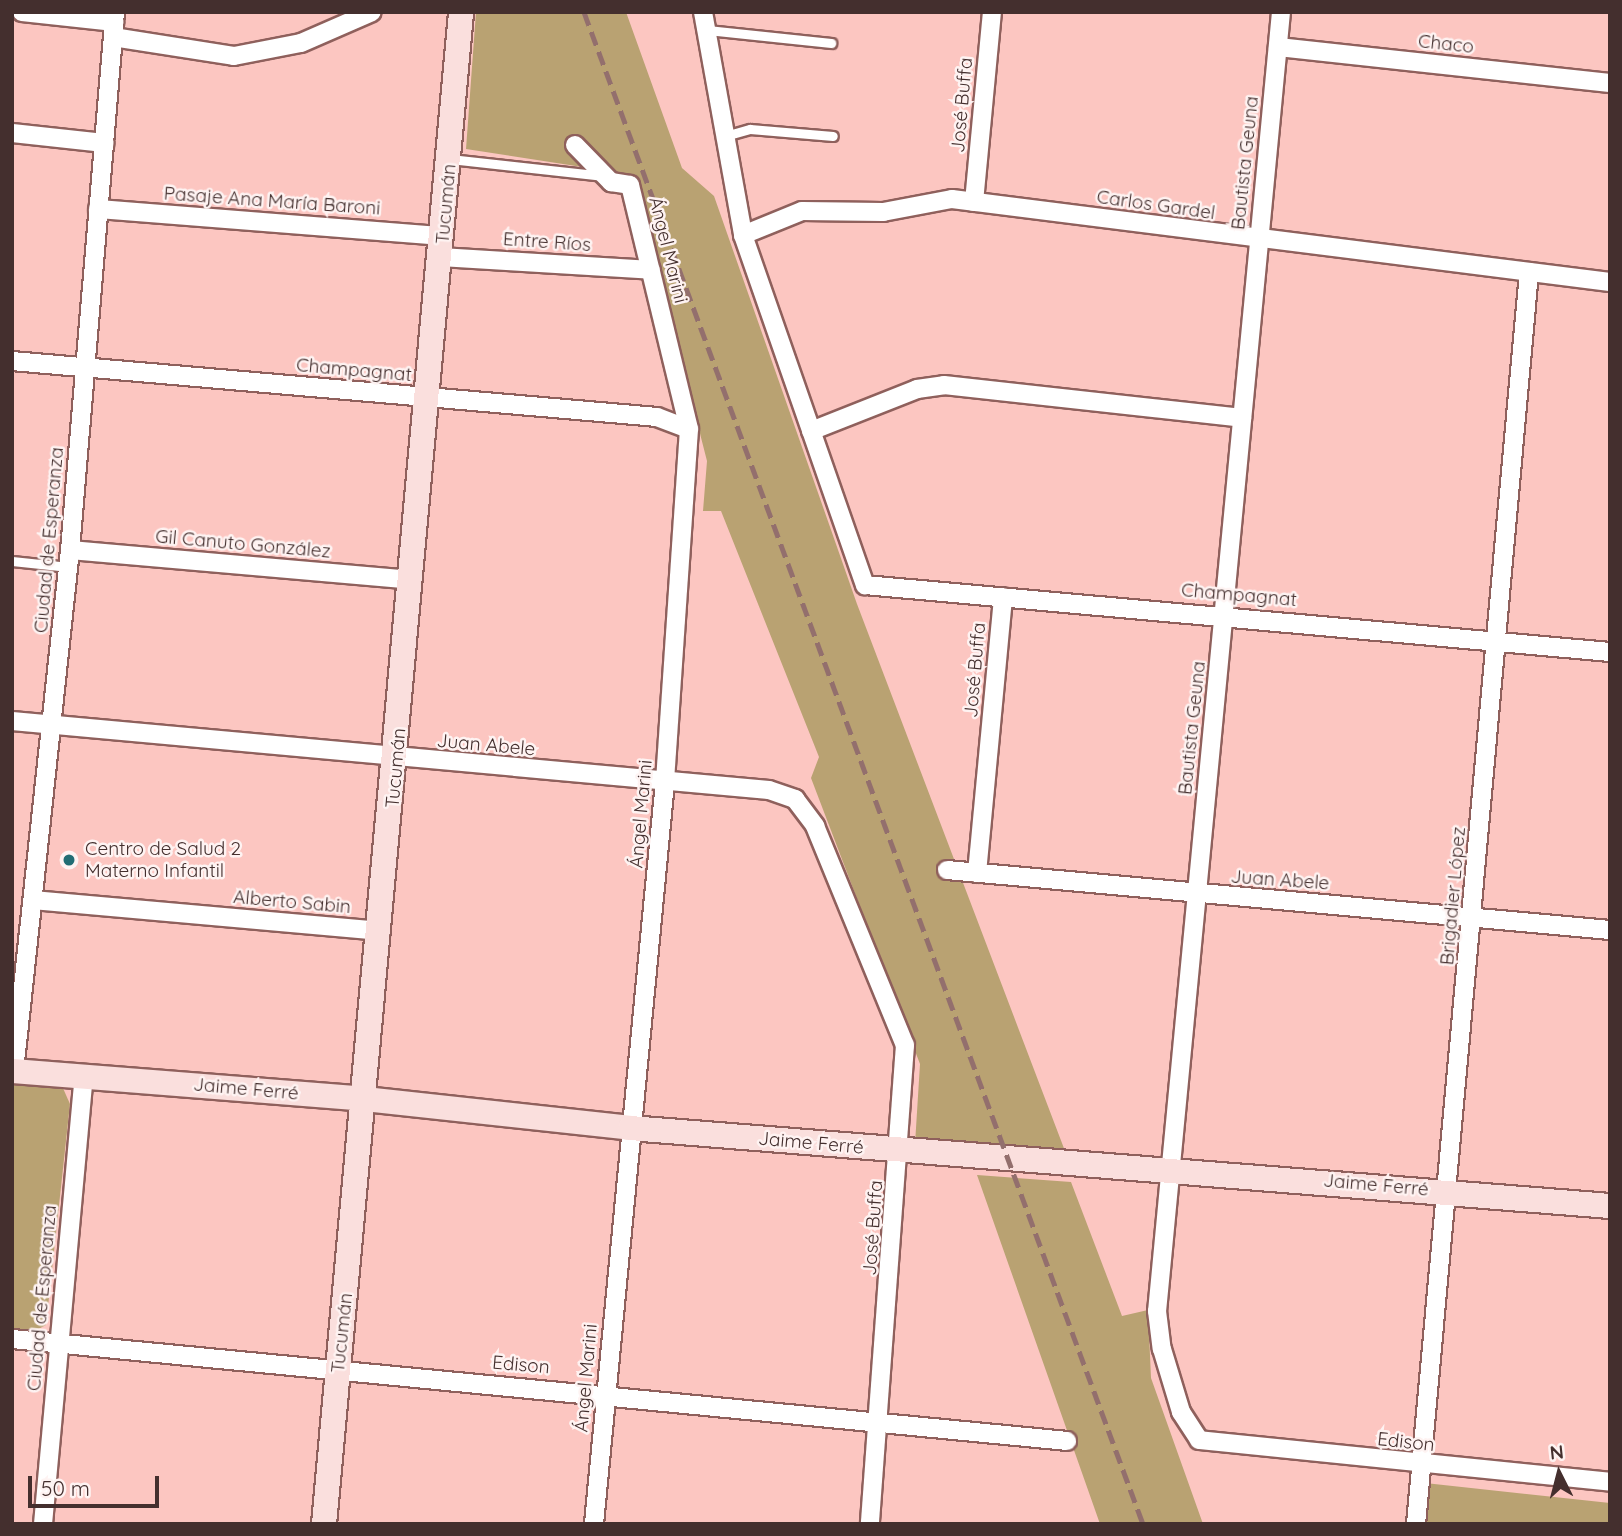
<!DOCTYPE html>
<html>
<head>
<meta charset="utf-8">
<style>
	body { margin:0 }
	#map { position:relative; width:1622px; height:1536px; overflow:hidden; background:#fcc6c1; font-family:Quicksand,sans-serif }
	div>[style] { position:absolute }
	.green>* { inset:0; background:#b9a272 }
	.roads { filter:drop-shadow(2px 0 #8f605c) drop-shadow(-2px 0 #8f605c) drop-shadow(0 2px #8f605c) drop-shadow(0 -2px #8f605c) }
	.lane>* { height:9px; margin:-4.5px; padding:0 4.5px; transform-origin:4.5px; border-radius:4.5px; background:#fff }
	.street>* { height:18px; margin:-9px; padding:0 9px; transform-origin:9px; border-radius:9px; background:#fff }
	.secondary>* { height:24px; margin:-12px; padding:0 12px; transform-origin:12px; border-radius:12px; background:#fadfdd }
	.rail>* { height:5px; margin-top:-2.5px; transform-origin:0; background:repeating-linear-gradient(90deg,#936f6d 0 14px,transparent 0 21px) }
	.dots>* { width:19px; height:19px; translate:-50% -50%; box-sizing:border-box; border:4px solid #fef3f2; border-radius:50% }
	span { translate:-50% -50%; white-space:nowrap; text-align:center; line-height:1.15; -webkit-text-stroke:5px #fef3f2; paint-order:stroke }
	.street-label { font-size:19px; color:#442f2e }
	.poi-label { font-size:19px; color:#442f2e }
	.left { translate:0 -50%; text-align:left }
	.frame { position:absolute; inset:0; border:14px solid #442f2e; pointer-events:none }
	.north { position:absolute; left:1524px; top:1438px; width:70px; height:70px; -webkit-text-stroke:5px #fef3f2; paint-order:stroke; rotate:354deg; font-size:19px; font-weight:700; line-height:28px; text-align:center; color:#442f2e }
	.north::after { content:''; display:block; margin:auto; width:24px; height:32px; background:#442f2e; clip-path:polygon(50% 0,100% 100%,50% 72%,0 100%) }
	.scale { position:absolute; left:28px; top:1476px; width:131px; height:32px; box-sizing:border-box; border:4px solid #442f2e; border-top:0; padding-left:9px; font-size:21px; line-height:24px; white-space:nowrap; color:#442f2e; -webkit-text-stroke:5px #fef3f2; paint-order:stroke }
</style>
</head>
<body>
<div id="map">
	<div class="green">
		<i style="clip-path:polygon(476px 12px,626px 12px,682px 168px,714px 196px,857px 604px,1065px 1151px,915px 1144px,920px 1064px,811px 778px,819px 757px,721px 511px,703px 511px,707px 461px,634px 175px,466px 149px)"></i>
		<i style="clip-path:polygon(12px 1082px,62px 1086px,70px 1104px,46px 1325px,29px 1334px,12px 1332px)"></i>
		<i style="clip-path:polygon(977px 1175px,1071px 1182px,1122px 1316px,1148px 1310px,1151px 1378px,1203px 1524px,1100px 1524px)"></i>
		<i style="clip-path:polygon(1425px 1483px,1610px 1503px,1610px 1524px,1421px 1524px)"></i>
	</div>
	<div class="roads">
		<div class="lane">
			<i style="left:707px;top:30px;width:125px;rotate:6deg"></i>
			<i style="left:725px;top:136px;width:26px;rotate:-16deg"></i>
			<i style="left:750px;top:129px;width:83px;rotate:4.8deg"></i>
			<i style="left:450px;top:159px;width:155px;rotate:6.3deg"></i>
			<i style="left:12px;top:561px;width:57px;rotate:6deg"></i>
		</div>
		<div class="street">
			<i style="left:22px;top:12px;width:93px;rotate:6.2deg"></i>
			<i style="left:703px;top:12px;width:227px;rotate:79.8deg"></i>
			<i style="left:743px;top:235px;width:371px;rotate:70.8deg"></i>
			<i style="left:865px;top:585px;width:748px;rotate:5.14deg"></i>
			<i style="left:1281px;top:12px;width:1305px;rotate:95.45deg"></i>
			<i style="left:1157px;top:1311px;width:38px;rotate:83deg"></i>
			<i style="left:1162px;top:1349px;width:66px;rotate:73.2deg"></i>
			<i style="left:1181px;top:1412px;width:33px;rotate:57deg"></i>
			<i style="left:1199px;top:1440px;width:413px;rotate:5.8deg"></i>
			<i style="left:113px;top:37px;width:122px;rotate:8.9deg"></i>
			<i style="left:234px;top:56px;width:68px;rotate:-11deg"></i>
			<i style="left:301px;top:43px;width:77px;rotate:-23.6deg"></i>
			<i style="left:1278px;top:47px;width:334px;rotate:6.2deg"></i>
			<i style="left:12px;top:133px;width:93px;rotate:6.2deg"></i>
			<i style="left:575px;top:145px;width:52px;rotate:45.8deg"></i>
			<i style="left:611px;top:182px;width:19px;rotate:9deg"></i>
			<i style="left:630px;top:185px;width:251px;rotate:76.4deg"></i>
			<i style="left:689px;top:429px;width:354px;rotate:93.9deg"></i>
			<i style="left:665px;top:782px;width:745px;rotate:95.47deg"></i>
			<i style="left:974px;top:202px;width:191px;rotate:-84.6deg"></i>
			<i style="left:98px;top:209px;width:346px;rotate:4.5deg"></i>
			<i style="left:743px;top:235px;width:64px;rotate:-22.1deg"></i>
			<i style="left:802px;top:211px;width:81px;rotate:0.7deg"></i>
			<i style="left:883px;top:212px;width:70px;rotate:-10.7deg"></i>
			<i style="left:952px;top:199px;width:663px;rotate:7.19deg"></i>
			<i style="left:441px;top:257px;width:210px;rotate:3.5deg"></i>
			<i style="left:12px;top:361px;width:647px;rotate:4.96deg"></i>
			<i style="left:657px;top:417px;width:34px;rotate:21deg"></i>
			<i style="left:811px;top:431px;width:114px;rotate:-21.6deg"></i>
			<i style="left:917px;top:389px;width:27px;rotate:-8deg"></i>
			<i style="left:944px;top:385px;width:300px;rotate:6.3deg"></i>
			<i style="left:70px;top:550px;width:343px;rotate:5deg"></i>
			<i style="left:12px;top:721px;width:760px;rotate:5.21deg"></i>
			<i style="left:769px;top:790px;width:28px;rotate:19deg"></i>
			<i style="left:795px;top:799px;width:34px;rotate:53deg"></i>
			<i style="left:815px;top:826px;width:237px;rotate:67.7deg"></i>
			<i style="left:905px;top:1045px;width:480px;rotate:94.2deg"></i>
			<i style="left:947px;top:870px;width:666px;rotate:5.17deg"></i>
			<i style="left:977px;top:873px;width:277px;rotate:-84.6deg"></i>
			<i style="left:33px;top:900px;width:349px;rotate:5.1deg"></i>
			<i style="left:14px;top:1071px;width:524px;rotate:-83.87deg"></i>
			<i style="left:70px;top:550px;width:540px;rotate:-85.22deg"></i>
			<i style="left:12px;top:1339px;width:1060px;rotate:5.52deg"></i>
			<i style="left:43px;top:1524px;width:450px;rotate:-84.8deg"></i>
			<i style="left:1416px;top:1524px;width:1257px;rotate:-84.84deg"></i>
		</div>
		<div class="secondary">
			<i style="left:12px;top:1071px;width:354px;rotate:4.5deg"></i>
			<i style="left:365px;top:1099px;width:267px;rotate:6.2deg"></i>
			<i style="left:630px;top:1128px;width:983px;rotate:4.55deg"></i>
			<i style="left:324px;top:1524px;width:1518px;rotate:-84.82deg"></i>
		</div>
	</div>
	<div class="rail">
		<i style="left:584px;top:12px;width:1612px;rotate:69.71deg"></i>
	</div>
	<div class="dots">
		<i style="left:69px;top:860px;background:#226d74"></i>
	</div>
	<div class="street-label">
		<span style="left:1446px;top:44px;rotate:6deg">Chaco</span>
		<span style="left:962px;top:105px;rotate:-85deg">José Buffa</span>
		<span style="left:1245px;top:163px;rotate:-84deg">Bautista Geuna</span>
		<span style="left:272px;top:201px;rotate:4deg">Pasaje Ana María Baroni</span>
		<span style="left:446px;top:204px;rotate:-85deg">Tucumán</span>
		<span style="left:1156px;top:205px;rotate:8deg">Carlos Gardel</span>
		<span style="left:547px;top:242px;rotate:4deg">Entre Ríos</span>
		<span style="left:668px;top:250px;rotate:76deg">Ángel Marini</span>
		<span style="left:354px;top:370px;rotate:5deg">Champagnat</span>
		<span style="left:49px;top:540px;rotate:-85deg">Ciudad de Esperanza</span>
		<span style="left:243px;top:544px;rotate:5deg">Gil Canuto González</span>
		<span style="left:1239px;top:595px;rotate:5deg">Champagnat</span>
		<span style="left:975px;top:670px;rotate:-85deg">José Buffa</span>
		<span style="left:1192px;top:728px;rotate:-84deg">Bautista Geuna</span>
		<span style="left:486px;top:745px;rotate:5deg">Juan Abele</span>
		<span style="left:396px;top:768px;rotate:-85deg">Tucumán</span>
		<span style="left:641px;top:814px;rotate:-85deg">Ángel Marini</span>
		<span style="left:1280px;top:880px;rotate:4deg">Juan Abele</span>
		<span style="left:1453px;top:896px;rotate:-85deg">Brigadier López</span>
		<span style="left:292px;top:902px;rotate:5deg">Alberto Sabin</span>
		<span style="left:246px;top:1089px;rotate:5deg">Jaime Ferré</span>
		<span style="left:811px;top:1143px;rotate:5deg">Jaime Ferré</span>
		<span style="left:1376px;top:1185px;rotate:5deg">Jaime Ferré</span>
		<span style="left:873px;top:1228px;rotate:-86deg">José Buffa</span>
		<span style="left:42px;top:1298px;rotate:-85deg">Ciudad de Esperanza</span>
		<span style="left:342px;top:1333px;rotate:-84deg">Tucumán</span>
		<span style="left:521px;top:1365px;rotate:5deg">Edison</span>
		<span style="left:586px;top:1378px;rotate:-85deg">Ángel Marini</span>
		<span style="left:1406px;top:1442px;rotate:6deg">Edison</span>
	</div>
	<div class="poi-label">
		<span class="left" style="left:85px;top:860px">Centro de Salud 2<br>Materno Infantil</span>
	</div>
	<div class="frame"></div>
	<div class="north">N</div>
	<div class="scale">50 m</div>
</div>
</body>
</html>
